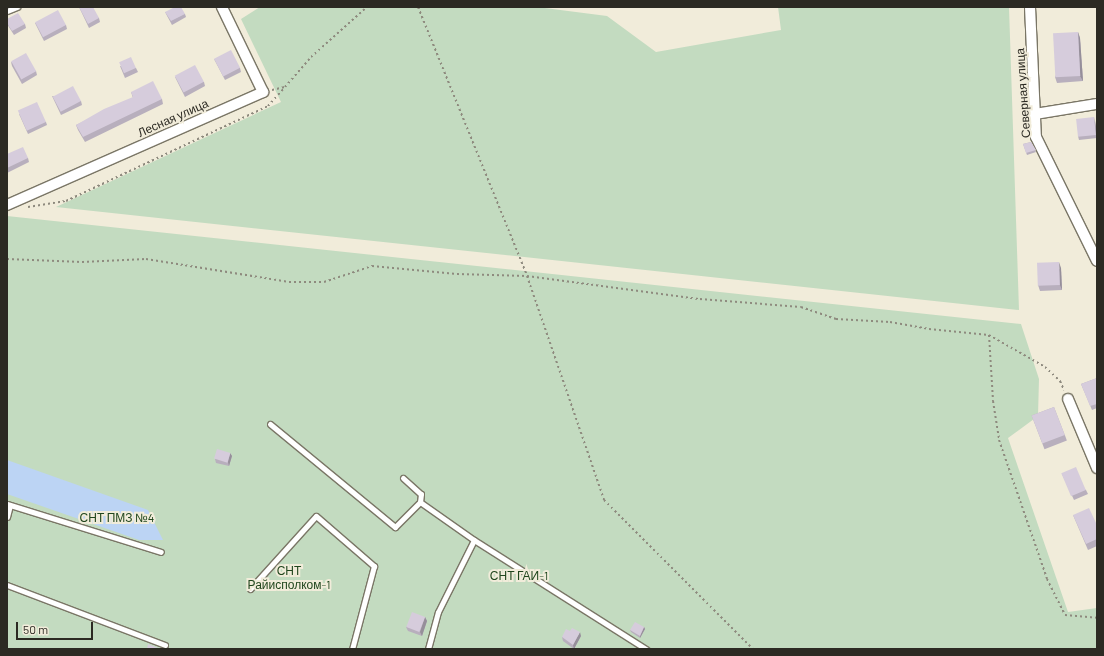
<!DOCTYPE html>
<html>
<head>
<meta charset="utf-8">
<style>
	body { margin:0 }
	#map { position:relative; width:1104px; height:656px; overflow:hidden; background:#f1ecda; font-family:Barlow,sans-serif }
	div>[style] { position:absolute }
	.green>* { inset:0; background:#c3dbc0 }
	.water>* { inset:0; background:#bcd4f4 }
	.path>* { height:2px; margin-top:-1px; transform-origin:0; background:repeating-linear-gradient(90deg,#8e8a7e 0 2px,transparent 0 5px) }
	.roads { filter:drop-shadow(1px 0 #7a7666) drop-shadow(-1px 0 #7a7666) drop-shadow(0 1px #7a7666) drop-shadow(0 -1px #7a7666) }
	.service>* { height:5px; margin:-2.5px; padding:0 2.5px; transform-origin:2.5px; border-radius:2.5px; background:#fff }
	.minor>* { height:10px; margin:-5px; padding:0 5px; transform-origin:5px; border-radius:5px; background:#fff }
	.wall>* { inset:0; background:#b8afbd; transform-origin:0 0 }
	.shaded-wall>* { inset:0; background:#968f9a }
	.building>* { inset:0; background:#d6ccdc; transform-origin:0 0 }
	span { translate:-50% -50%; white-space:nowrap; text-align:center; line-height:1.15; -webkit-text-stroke:4px #f1ecda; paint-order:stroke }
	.street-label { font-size:12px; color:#2c2a23 }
	.park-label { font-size:12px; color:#20461d }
	.frame { position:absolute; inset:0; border:8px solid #2c2a23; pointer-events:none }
	.scale { position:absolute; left:16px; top:622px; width:77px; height:18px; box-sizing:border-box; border:2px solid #2c2a23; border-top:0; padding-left:5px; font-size:12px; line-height:14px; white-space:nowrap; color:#2c2a23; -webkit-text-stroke:3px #f1ecda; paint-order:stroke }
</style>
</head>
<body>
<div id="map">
	<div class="green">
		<i style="clip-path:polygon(260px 7px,537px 7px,607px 16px,656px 52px,781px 30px,778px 7px,1009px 7px,1019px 310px,56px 207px,281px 102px,241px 19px)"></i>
		<i style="clip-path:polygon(7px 216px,1021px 324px,1039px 379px,1038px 416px,1008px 438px,1068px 612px,1097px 608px,1097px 649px,7px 649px)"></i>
	</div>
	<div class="water">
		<i style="clip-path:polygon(7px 460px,148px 510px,163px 540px,139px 540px,7px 494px)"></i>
	</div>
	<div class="path">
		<i style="left:418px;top:7px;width:290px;rotate:67.9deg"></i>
		<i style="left:527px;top:276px;width:237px;rotate:71deg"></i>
		<i style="left:604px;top:500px;width:211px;rotate:45deg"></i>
		<i style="left:272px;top:90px;width:13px;rotate:-13deg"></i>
		<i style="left:285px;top:87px;width:40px;rotate:-49deg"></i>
		<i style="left:311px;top:57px;width:75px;rotate:-41.8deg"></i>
		<i style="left:28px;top:207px;width:38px;rotate:-9deg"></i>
		<i style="left:66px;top:201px;width:223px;rotate:-25.2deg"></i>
		<i style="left:268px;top:106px;width:25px;rotate:-48deg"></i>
		<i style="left:7px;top:259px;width:75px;rotate:2.3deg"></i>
		<i style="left:82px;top:262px;width:64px;rotate:-2.7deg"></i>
		<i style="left:146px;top:259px;width:145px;rotate:9.1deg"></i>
		<i style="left:289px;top:282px;width:35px"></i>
		<i style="left:324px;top:282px;width:51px;rotate:-18.4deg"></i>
		<i style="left:372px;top:266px;width:85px;rotate:5.4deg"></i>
		<i style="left:457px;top:274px;width:70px;rotate:1.6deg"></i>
		<i style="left:527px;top:276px;width:175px;rotate:7.6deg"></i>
		<i style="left:700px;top:299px;width:101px;rotate:4.5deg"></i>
		<i style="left:801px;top:307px;width:37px;rotate:19deg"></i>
		<i style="left:836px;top:319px;width:54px;rotate:3.2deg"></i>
		<i style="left:890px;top:322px;width:40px;rotate:10deg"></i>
		<i style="left:929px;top:329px;width:60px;rotate:5.7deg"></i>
		<i style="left:989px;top:335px;width:64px;rotate:29.7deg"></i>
		<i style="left:1045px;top:367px;width:21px;rotate:43deg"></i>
		<i style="left:1060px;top:381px;width:10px;rotate:66deg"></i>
		<i style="left:989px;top:335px;width:66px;rotate:86.5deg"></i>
		<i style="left:993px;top:401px;width:39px;rotate:81deg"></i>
		<i style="left:999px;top:440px;width:147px;rotate:70.9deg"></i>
		<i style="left:1047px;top:579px;width:40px;rotate:63.4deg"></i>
		<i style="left:1065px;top:615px;width:32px;rotate:5deg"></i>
	</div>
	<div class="roads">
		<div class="service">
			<i style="left:7px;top:11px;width:11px;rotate:-22deg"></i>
			<i style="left:270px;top:424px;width:162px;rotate:39.5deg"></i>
			<i style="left:395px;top:527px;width:35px;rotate:-45deg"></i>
			<i style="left:403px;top:478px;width:24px;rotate:42deg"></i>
			<i style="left:421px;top:494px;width:8px;rotate:97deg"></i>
			<i style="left:420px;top:502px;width:66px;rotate:35.1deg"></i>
			<i style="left:474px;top:540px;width:204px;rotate:32.4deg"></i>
			<i style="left:7px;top:504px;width:161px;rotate:17.3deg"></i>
			<i style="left:7px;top:517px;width:12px;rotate:-76deg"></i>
			<i style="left:7px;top:585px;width:169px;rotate:20.8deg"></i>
			<i style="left:250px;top:589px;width:98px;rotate:-47.9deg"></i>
			<i style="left:316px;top:516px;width:77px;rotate:40.8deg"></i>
			<i style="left:374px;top:566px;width:86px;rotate:104.8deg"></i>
			<i style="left:428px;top:649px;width:38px;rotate:-75deg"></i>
			<i style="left:438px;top:612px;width:80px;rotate:-63.4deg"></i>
		</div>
		<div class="minor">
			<i style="left:1030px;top:7px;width:130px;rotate:87.4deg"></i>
			<i style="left:1036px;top:137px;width:138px;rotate:63.8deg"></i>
			<i style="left:1035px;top:114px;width:63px;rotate:-9.2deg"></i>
			<i style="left:7px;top:205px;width:280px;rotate:-23.8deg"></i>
			<i style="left:263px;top:92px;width:94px;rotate:-115.8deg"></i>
			<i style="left:1068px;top:399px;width:75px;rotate:67.2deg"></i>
		</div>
	</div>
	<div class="wall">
		<i style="clip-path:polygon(79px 7px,99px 18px,100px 22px,89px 28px)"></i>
		<i style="clip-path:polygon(165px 12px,185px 14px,186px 17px,172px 25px)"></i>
		<i style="clip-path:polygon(7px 19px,25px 24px,26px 28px,14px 35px,7px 24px)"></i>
		<i style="clip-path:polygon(35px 23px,66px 25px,67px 29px,44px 41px)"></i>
		<i style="clip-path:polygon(1078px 32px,1080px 38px,1083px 81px,1057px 83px,1055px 77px)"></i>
		<i style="clip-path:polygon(214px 59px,240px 68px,241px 72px,225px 80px)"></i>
		<i style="clip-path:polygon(11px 62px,36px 71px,37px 75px,22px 84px,12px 66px)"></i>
		<i style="clip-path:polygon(120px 66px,136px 68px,138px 72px,125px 78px)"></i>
		<i style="clip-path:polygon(175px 77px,204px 82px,205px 86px,185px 97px)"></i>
		<i style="clip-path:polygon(131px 92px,162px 99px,163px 104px,85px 142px,78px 130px,76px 125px,133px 98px)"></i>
		<i style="clip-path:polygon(52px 96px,81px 101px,82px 105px,61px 115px)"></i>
		<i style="clip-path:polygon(19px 114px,46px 122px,47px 125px,28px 134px)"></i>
		<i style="clip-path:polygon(1095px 121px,1097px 138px,1079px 140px,1078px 136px)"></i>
		<i style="clip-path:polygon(1031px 142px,1036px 152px,1027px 155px,1023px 144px)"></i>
		<i style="clip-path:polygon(7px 154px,28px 158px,29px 162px,7px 173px)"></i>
		<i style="clip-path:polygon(1061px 268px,1062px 290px,1040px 291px,1038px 285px)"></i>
		<i style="clip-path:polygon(1097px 378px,1097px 408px,1092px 410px,1081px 384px)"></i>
		<i style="left:1054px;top:407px;width:36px;height:24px;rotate:69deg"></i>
		<i style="clip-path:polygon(230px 453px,232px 456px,229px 466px,216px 463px,215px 459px)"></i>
		<i style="clip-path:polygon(1062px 474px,1086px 490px,1088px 494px,1074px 500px)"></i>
		<i style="clip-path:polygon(1073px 515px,1097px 525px,1097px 546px,1088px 550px)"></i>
		<i style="clip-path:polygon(425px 617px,427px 621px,422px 636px,408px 631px,406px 627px)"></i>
		<i style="clip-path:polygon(644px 627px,645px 629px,640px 638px,631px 632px,630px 630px)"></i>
		<i style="clip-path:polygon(581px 636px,574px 649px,563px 641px,562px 637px)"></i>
	</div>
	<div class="shaded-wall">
		<i style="clip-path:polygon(1078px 32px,1080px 38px,1083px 81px,1080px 76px)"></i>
		<i style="clip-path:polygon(1094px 117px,1095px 121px,1097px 138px,1096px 135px)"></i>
		<i style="clip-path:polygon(1059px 262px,1061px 268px,1062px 290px,1060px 285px)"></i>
		<i style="clip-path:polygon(230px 453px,232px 456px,229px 466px,228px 462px)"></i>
		<i style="clip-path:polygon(425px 617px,427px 621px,422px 636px,420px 632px)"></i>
		<i style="clip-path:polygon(644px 627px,645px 629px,640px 638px,640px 636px)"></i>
		<i style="clip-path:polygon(580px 632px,581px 636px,574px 649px,573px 645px)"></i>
	</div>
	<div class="building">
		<i style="clip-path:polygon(79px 7px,93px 7px,99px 18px,88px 24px)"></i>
		<i style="clip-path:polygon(175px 7px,181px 7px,185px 14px,171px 21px,165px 12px)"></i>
		<i style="left:58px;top:10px;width:17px;height:26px;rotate:62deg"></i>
		<i style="clip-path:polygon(18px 13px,25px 24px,12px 31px,7px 23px,7px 19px)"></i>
		<i style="left:1078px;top:32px;width:44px;height:25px;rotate:87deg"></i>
		<i style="left:231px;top:50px;width:20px;height:19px;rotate:63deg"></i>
		<i style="left:26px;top:53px;width:21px;height:17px;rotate:61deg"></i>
		<i style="left:131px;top:57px;width:12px;height:13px;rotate:66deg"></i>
		<i style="left:195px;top:65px;width:19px;height:23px;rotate:62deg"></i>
		<i style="clip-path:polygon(153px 81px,162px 99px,83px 137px,76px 125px,104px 109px,133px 97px,131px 92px)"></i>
		<i style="left:73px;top:86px;width:17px;height:23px;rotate:62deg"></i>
		<i style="left:37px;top:102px;width:22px;height:21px;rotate:66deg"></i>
		<i style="left:1094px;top:117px;width:18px;height:18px;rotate:84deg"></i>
		<i style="clip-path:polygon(1031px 142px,1036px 150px,1026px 153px,1023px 144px)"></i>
		<i style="clip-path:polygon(23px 147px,28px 158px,7px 168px,7px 154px)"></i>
		<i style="left:1059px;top:262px;width:23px;height:22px;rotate:88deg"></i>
		<i style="clip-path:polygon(1097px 378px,1097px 404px,1090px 406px,1081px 384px)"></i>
		<i style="left:1054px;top:407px;width:30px;height:24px;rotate:69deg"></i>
		<i style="left:217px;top:449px;width:14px;height:10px;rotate:17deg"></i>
		<i style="left:1076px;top:467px;width:25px;height:16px;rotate:67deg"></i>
		<i style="clip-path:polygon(1089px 508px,1097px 525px,1097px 539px,1086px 544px,1073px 515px)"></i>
		<i style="left:412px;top:612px;width:14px;height:16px;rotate:21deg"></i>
		<i style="clip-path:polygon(635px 622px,644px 627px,640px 636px,630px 630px)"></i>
		<i style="clip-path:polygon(572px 628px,580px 632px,573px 645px,562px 637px,566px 629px,570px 631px)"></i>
		<i style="clip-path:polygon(148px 644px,158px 648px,157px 649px,147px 649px)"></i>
	</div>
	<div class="street-label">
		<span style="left:1023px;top:93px;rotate:-94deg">Северная улица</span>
		<span style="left:173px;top:118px;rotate:-24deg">Лесная улица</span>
	</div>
	<div class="park-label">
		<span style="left:117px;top:518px">СНТ ПМЗ №4</span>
		<span style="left:289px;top:578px">СНТ<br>Райисполком-1</span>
		<span style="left:519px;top:576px">СНТ ГАИ-1</span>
	</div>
	<div class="frame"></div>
	<div class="scale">50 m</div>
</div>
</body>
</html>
